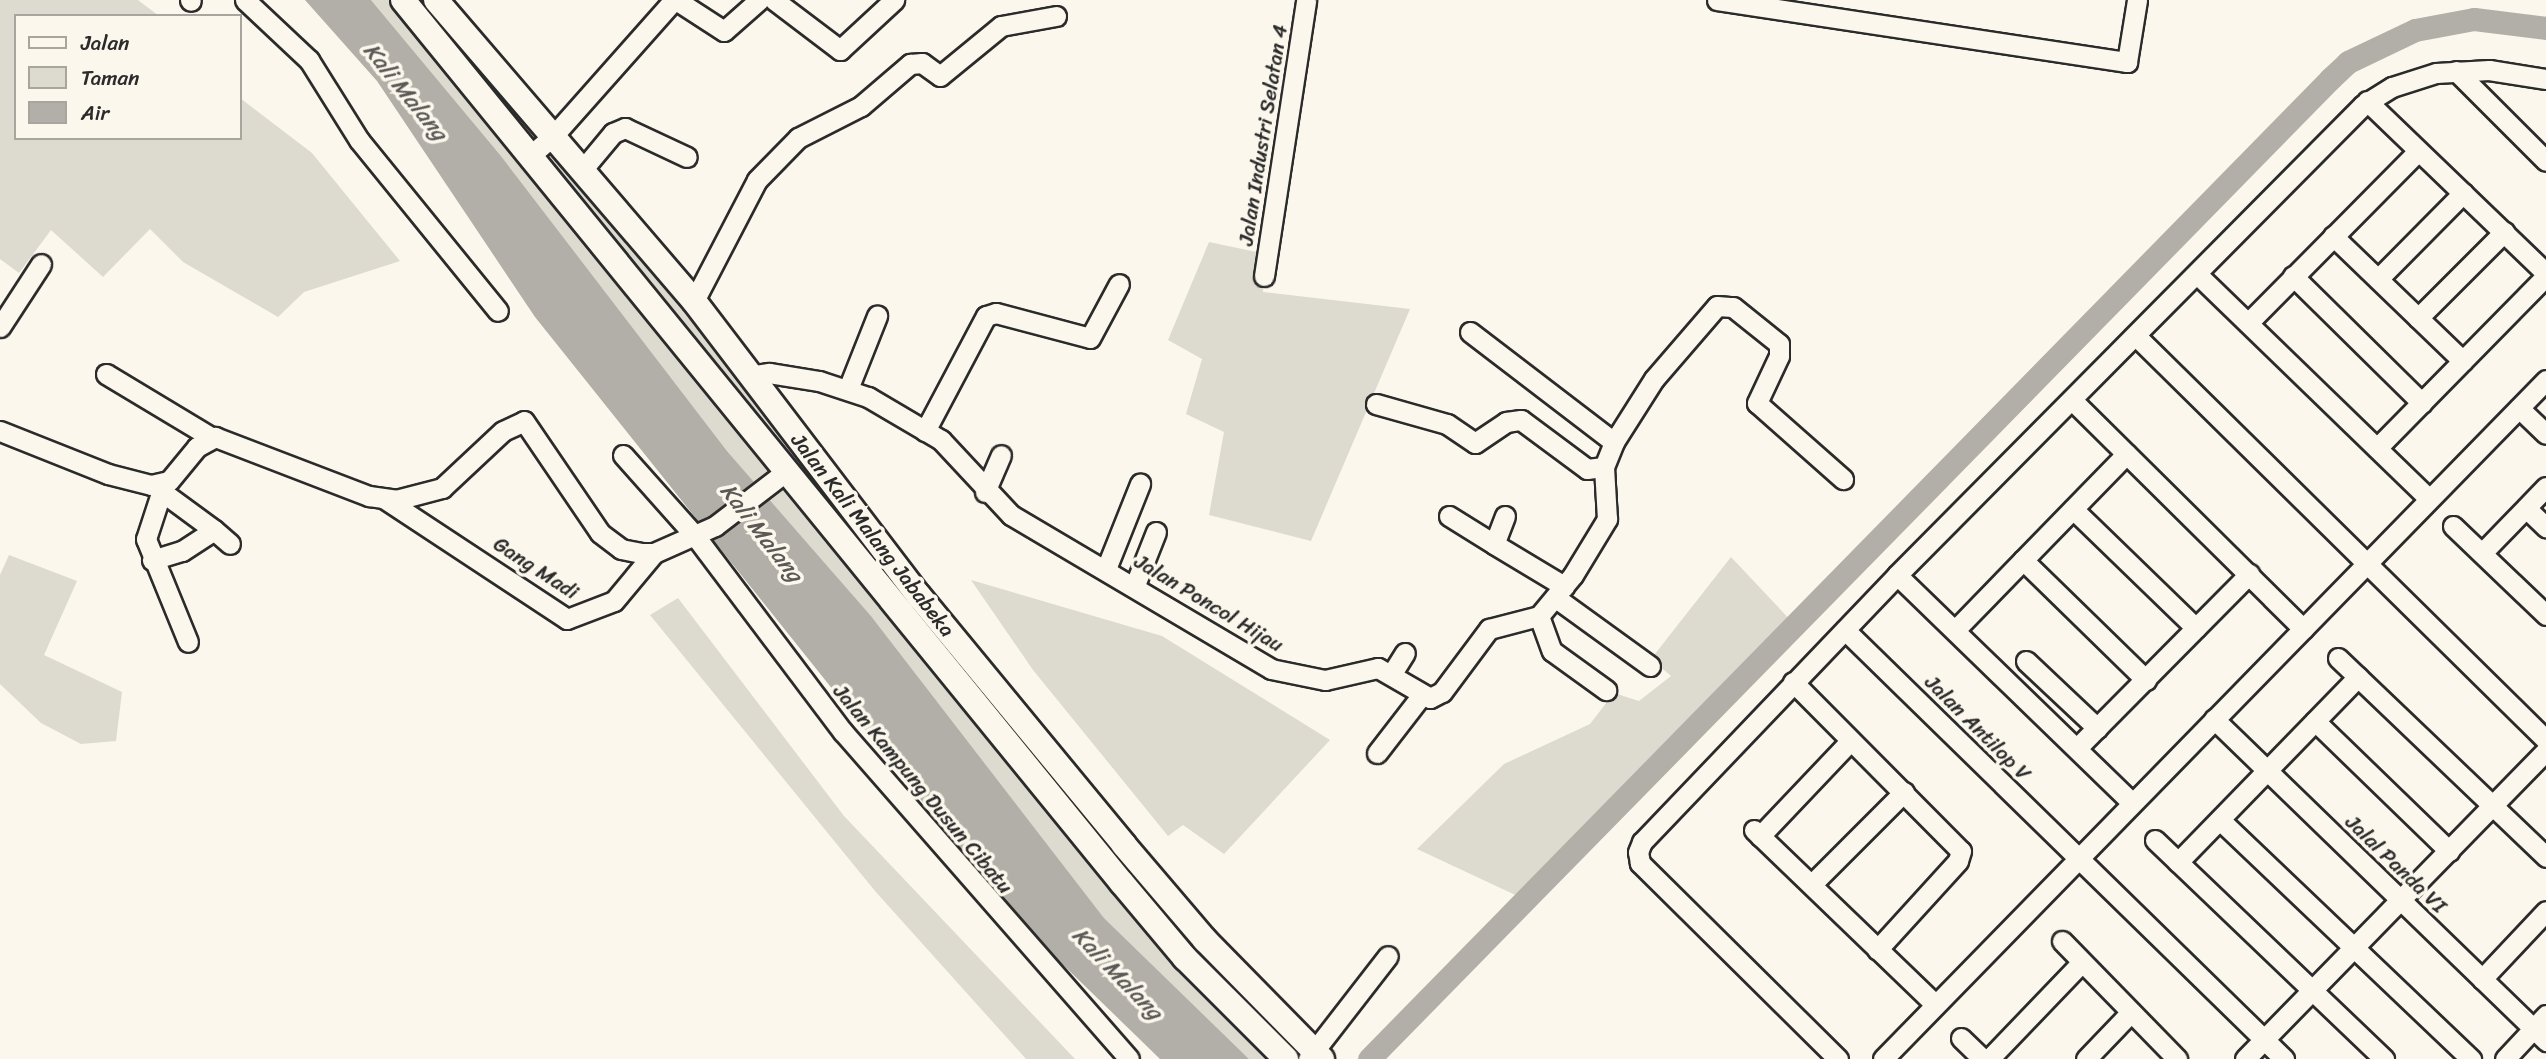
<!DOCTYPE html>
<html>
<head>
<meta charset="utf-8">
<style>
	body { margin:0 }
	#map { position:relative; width:2546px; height:1059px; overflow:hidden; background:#fbf7ec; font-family:Sriracha,sans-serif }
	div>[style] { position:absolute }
	.green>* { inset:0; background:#dddad0 }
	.water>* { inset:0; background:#b1afa7 }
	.river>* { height:23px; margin:-11.5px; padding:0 11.5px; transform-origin:11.5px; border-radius:11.5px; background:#b1afa7 }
	.roads { filter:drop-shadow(2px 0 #2b2b2b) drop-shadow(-2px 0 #2b2b2b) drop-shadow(0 2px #2b2b2b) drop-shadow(0 -2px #2b2b2b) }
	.minor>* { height:19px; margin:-9.5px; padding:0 9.5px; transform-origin:9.5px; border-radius:9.5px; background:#fbf7ec }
	.major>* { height:24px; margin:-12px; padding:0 12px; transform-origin:12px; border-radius:12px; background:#fbf7ec }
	span { translate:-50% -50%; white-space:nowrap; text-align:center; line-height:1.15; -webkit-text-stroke:7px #fbf7ec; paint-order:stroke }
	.street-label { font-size:21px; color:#2b2b2b }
	.water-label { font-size:23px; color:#5a5956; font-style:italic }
	.legend { position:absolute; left:14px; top:14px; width:228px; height:126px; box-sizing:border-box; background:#fbf7ec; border:2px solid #a8a59f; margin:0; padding:9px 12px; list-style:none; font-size:21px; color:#2b2b2b }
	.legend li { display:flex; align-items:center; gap:14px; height:35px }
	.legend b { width:35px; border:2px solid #a8a59f }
</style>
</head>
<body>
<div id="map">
	<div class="green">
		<i style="clip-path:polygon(0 0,138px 0,159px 16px,16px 16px,16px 138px,240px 138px,240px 98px,312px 153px,400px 261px,304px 292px,278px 317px,183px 262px,150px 229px,103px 277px,51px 230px,19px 273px,0 259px)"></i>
		<i style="clip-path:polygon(371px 0,436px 0,895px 564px,1322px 1059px,1249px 1059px,1104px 918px,871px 616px,727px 451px,501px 156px)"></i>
		<i style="clip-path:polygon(1209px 242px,1266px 254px,1263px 292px,1410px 309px,1311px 541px,1209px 515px,1224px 432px,1186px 414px,1202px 359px,1168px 340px)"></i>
		<i style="clip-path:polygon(9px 555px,77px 581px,44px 655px,122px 692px,116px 741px,81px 744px,41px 723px,0 684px,0 575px)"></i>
		<i style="clip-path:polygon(1731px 557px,1794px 624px,1526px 900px,1417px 849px,1504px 764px,1590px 724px,1614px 693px,1639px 701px,1671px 676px,1651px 659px)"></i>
		<i style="clip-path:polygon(971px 580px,1162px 636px,1330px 740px,1224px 854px,1183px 825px,1168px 836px,1033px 670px)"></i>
		<i style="clip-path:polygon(678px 598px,844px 816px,1075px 1059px,1026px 1059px,875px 891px,650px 615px)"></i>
	</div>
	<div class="water">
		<i style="clip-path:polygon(305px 0,371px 0,501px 156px,727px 451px,871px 616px,1104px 918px,1249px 1059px,1160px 1059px,1017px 920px,535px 317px,377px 81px)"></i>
	</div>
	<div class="river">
		<i style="left:1369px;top:1059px;width:1373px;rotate:-45.56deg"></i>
		<i style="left:2330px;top:79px;width:25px;rotate:-43deg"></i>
		<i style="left:2348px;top:62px;width:74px;rotate:-25.5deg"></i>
		<i style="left:2415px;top:30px;width:60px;rotate:-10.6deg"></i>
		<i style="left:2474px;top:19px;width:73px;rotate:7.1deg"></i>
	</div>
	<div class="roads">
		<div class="minor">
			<i style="left:190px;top:0;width:1px;rotate:45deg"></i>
			<i style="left:245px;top:0;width:88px;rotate:43.2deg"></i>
			<i style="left:309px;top:60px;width:94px;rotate:58deg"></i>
			<i style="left:359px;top:140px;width:220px;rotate:50.9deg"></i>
			<i style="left:676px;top:0;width:57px;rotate:32.9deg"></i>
			<i style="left:724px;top:31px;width:47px;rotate:-41.5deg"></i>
			<i style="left:774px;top:0;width:83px;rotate:37.1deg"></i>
			<i style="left:840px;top:50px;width:74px;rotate:-42.8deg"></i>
			<i style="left:1717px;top:0;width:415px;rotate:8.6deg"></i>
			<i style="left:2127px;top:62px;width:63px;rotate:-80.8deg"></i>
			<i style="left:2456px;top:71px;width:127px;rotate:45deg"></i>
			<i style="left:2367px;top:101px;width:248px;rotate:43.9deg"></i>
			<i style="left:531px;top:155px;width:30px;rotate:-41deg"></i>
			<i style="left:554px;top:135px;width:181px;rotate:-48.4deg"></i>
			<i style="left:583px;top:169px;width:47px;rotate:-50.2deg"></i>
			<i style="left:613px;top:133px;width:13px;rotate:-23deg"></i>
			<i style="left:625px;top:128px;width:68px;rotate:25.1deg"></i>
			<i style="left:2333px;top:236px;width:180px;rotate:43.9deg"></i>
			<i style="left:2197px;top:274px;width:323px;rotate:44.1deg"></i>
			<i style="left:1264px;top:276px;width:279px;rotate:-81.3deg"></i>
			<i style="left:2293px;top:276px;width:181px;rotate:44.6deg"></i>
			<i style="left:2378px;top:279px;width:121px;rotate:-45.3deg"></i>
			<i style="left:694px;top:301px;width:136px;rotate:-62.5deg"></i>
			<i style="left:757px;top:180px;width:59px;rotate:-45.7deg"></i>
			<i style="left:798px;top:138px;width:71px;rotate:-26.9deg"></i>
			<i style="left:861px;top:106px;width:65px;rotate:-40.6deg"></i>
			<i style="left:910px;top:64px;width:12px;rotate:-5deg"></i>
			<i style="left:922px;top:63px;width:22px;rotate:36deg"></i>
			<i style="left:940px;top:76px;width:79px;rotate:-39.3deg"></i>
			<i style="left:1001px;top:26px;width:56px;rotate:-10.3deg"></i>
			<i style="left:2418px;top:318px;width:122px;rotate:-45deg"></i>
			<i style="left:2248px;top:323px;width:240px;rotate:-45.3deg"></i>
			<i style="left:0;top:327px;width:75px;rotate:-56.9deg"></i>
			<i style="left:1470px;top:332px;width:181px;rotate:37.4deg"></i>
			<i style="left:2136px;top:336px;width:576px;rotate:44.58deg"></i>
			<i style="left:106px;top:374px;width:122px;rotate:31deg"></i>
			<i style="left:749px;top:376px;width:20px;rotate:-9deg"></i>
			<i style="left:769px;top:373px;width:51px;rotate:9.1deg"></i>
			<i style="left:819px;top:381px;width:52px;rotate:18.1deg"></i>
			<i style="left:868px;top:397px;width:85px;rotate:30.5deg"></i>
			<i style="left:941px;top:440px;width:103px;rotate:47deg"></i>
			<i style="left:1011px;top:515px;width:302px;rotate:30.6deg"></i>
			<i style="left:1271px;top:669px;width:55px;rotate:11.5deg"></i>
			<i style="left:1325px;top:680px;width:54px;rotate:-12.8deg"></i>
			<i style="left:1378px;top:668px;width:60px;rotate:30deg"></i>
			<i style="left:1430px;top:698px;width:13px;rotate:-27deg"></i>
			<i style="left:1442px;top:692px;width:79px;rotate:-53.3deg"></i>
			<i style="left:1489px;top:629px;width:52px;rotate:-14.6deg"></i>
			<i style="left:1539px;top:616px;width:53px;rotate:-50.3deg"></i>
			<i style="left:1573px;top:575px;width:66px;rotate:-58.7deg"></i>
			<i style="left:1607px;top:519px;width:52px;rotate:-93.3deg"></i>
			<i style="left:1604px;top:467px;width:27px;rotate:-68deg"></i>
			<i style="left:1614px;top:442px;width:75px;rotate:-57.6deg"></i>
			<i style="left:1654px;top:379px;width:96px;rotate:-49.2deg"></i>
			<i style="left:1717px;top:306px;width:16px;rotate:4deg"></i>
			<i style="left:1733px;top:307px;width:59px;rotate:38.8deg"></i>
			<i style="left:1779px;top:344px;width:12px;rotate:90deg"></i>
			<i style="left:1779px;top:356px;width:52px;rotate:115.1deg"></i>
			<i style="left:1757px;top:403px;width:115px;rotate:41.5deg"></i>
			<i style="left:848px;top:389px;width:79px;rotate:-68.3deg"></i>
			<i style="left:2073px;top:401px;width:324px;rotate:44.7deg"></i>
			<i style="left:1376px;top:404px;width:74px;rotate:15.7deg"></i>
			<i style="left:1447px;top:424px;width:34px;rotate:34deg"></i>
			<i style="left:1475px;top:443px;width:37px;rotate:-34deg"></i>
			<i style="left:1506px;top:422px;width:15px;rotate:-8deg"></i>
			<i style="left:1521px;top:420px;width:82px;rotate:36.6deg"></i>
			<i style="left:1587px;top:469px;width:17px;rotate:-7deg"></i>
			<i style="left:2519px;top:408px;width:37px;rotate:44deg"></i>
			<i style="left:0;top:431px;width:116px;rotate:21.7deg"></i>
			<i style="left:108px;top:474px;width:44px;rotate:14.3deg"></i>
			<i style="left:151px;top:485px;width:18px;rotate:-13deg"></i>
			<i style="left:169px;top:481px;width:44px;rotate:-50.5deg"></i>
			<i style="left:197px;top:447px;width:21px;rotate:-29deg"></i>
			<i style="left:215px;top:437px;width:165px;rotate:21deg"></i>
			<i style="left:369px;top:496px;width:27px;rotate:8deg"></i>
			<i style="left:396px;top:500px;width:48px;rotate:-14.6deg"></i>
			<i style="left:442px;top:488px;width:83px;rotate:-43.1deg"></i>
			<i style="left:503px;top:431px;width:23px;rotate:-25deg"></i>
			<i style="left:524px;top:421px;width:135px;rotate:55.8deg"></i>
			<i style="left:600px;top:533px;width:26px;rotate:37deg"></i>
			<i style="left:621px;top:549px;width:20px;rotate:11deg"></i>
			<i style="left:641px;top:553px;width:13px"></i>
			<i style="left:654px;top:553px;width:67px;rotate:-23.9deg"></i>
			<i style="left:715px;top:526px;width:92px;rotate:-37.5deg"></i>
			<i style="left:925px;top:431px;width:130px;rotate:-62.1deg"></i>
			<i style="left:986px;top:316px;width:10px;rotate:-17deg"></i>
			<i style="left:996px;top:313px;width:97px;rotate:14.9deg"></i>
			<i style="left:1090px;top:338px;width:61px;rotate:-61.8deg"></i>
			<i style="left:2377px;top:448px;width:241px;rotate:-45.5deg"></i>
			<i style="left:623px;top:455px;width:110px;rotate:48.3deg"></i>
			<i style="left:696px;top:537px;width:244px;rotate:53deg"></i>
			<i style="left:843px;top:732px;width:434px;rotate:48.8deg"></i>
			<i style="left:164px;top:484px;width:58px;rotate:108.1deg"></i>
			<i style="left:146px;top:539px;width:111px;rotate:67.8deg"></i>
			<i style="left:985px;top:492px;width:40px;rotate:-66.6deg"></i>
			<i style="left:385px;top:499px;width:218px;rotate:33.4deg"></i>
			<i style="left:567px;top:619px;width:50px;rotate:-21deg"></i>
			<i style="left:614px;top:601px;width:62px;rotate:-50.2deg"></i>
			<i style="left:2526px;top:508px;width:28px;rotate:44deg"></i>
			<i style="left:2073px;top:509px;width:171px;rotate:44.1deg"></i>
			<i style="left:1449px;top:516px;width:53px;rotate:31.9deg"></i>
			<i style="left:1505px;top:516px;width:30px;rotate:111deg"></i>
			<i style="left:1494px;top:544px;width:82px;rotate:31deg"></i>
			<i style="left:2453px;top:526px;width:129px;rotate:43.7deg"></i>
			<i style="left:214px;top:530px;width:21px;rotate:41deg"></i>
			<i style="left:2482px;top:553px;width:92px;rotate:-45.9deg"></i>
			<i style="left:152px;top:560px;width:31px;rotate:-17deg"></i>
			<i style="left:182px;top:551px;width:38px;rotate:-33deg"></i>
			<i style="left:214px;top:530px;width:66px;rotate:-143.7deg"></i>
			<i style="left:2023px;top:560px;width:172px;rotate:44.3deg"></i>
			<i style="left:1106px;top:569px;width:92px;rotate:-68.2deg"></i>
			<i style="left:1897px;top:575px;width:327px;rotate:44.1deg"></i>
			<i style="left:1135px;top:585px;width:57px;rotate:-68.4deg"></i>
			<i style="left:1556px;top:598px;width:116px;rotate:35.9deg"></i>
			<i style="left:1539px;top:616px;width:37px;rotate:70deg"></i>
			<i style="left:1552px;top:651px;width:67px;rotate:35.8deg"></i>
			<i style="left:1957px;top:628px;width:243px;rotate:-45.8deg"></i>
			<i style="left:1845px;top:630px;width:614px;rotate:44.34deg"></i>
			<i style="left:2338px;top:658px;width:288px;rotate:43.7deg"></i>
			<i style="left:2026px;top:661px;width:98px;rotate:43.3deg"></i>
			<i style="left:1391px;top:675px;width:26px;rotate:-58deg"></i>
			<i style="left:1793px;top:682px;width:238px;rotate:45.2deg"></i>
			<i style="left:1961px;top:851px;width:10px;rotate:107deg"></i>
			<i style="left:1958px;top:861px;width:120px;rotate:132.3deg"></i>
			<i style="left:2214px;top:719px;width:463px;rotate:44.1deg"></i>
			<i style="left:2315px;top:721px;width:187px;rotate:44.1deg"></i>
			<i style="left:2077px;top:748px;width:245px;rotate:-45.3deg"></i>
			<i style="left:1377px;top:753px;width:72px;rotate:-52.3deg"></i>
			<i style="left:2220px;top:820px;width:347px;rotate:43.6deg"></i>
			<i style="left:1754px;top:830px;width:251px;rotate:43.9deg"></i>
			<i style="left:1760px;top:836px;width:131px;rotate:-46.5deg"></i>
			<i style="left:2155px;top:840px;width:317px;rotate:43.7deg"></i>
			<i style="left:2178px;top:862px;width:258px;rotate:-45.8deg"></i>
			<i style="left:1812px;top:884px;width:130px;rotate:-45deg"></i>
			<i style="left:2062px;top:941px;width:165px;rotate:45.7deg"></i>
			<i style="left:2482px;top:979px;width:93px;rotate:-46.7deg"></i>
			<i style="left:1961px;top:1038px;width:30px;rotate:44deg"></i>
			<i style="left:1308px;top:1059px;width:130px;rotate:-52.2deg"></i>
			<i style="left:1838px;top:1059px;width:279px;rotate:-135.3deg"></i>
			<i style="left:1640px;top:863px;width:11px;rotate:-100deg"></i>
			<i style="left:1638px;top:852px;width:11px;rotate:-68deg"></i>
			<i style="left:1642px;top:842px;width:369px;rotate:-46.3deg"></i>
			<i style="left:1897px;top:575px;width:662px;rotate:-45.24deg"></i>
			<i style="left:2363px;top:105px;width:34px;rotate:-32deg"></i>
			<i style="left:2392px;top:87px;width:46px;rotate:-17.7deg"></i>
			<i style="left:2436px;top:73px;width:53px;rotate:-3.2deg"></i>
			<i style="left:2489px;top:70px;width:58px;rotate:9deg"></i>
			<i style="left:1883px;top:1059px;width:949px;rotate:-45.68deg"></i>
			<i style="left:1989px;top:1059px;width:134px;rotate:-46.2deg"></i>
			<i style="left:2086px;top:1059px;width:65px;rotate:-46.2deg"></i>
			<i style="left:2245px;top:1059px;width:431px;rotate:-45.7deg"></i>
			<i style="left:2505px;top:1059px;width:60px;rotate:-47deg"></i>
		</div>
		<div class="major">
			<i style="left:403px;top:0;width:1139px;rotate:50.85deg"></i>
			<i style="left:1122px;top:883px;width:98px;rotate:50deg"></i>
			<i style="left:1185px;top:958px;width:143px;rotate:45deg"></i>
			<i style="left:436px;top:0;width:396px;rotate:49.4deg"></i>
			<i style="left:694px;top:301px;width:371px;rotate:52.7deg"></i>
			<i style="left:919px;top:596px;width:323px;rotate:50.5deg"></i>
			<i style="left:1124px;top:845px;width:125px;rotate:49.5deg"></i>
			<i style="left:1205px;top:940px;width:167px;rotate:45.5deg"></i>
		</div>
	</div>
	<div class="street-label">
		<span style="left:1263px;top:135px;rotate:-81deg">Jalan Industri Selatan 4</span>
		<span style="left:873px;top:535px;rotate:52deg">Jalan Kali Malang Jababeka</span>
		<span style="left:536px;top:568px;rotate:33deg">Gang Madi</span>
		<span style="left:1209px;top:603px;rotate:31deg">Jalan Poncol Hijau</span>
		<span style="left:1978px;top:728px;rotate:45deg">Jalan Antilop V</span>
		<span style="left:923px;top:789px;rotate:50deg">Jalan Kampung Dusun Cibatu</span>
		<span style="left:2396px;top:864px;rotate:44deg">Jalal Panda VI</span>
	</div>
	<div class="water-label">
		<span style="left:405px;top:92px;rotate:51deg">Kali Malang</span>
		<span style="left:761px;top:533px;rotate:52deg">Kali Malang</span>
		<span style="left:1117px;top:974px;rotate:46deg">Kali Malang</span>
	</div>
	<ul class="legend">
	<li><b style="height:9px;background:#fbf7ec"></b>Jalan</li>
	<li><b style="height:19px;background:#dddad0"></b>Taman</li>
	<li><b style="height:19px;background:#b1afa7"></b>Air</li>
	</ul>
</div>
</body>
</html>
